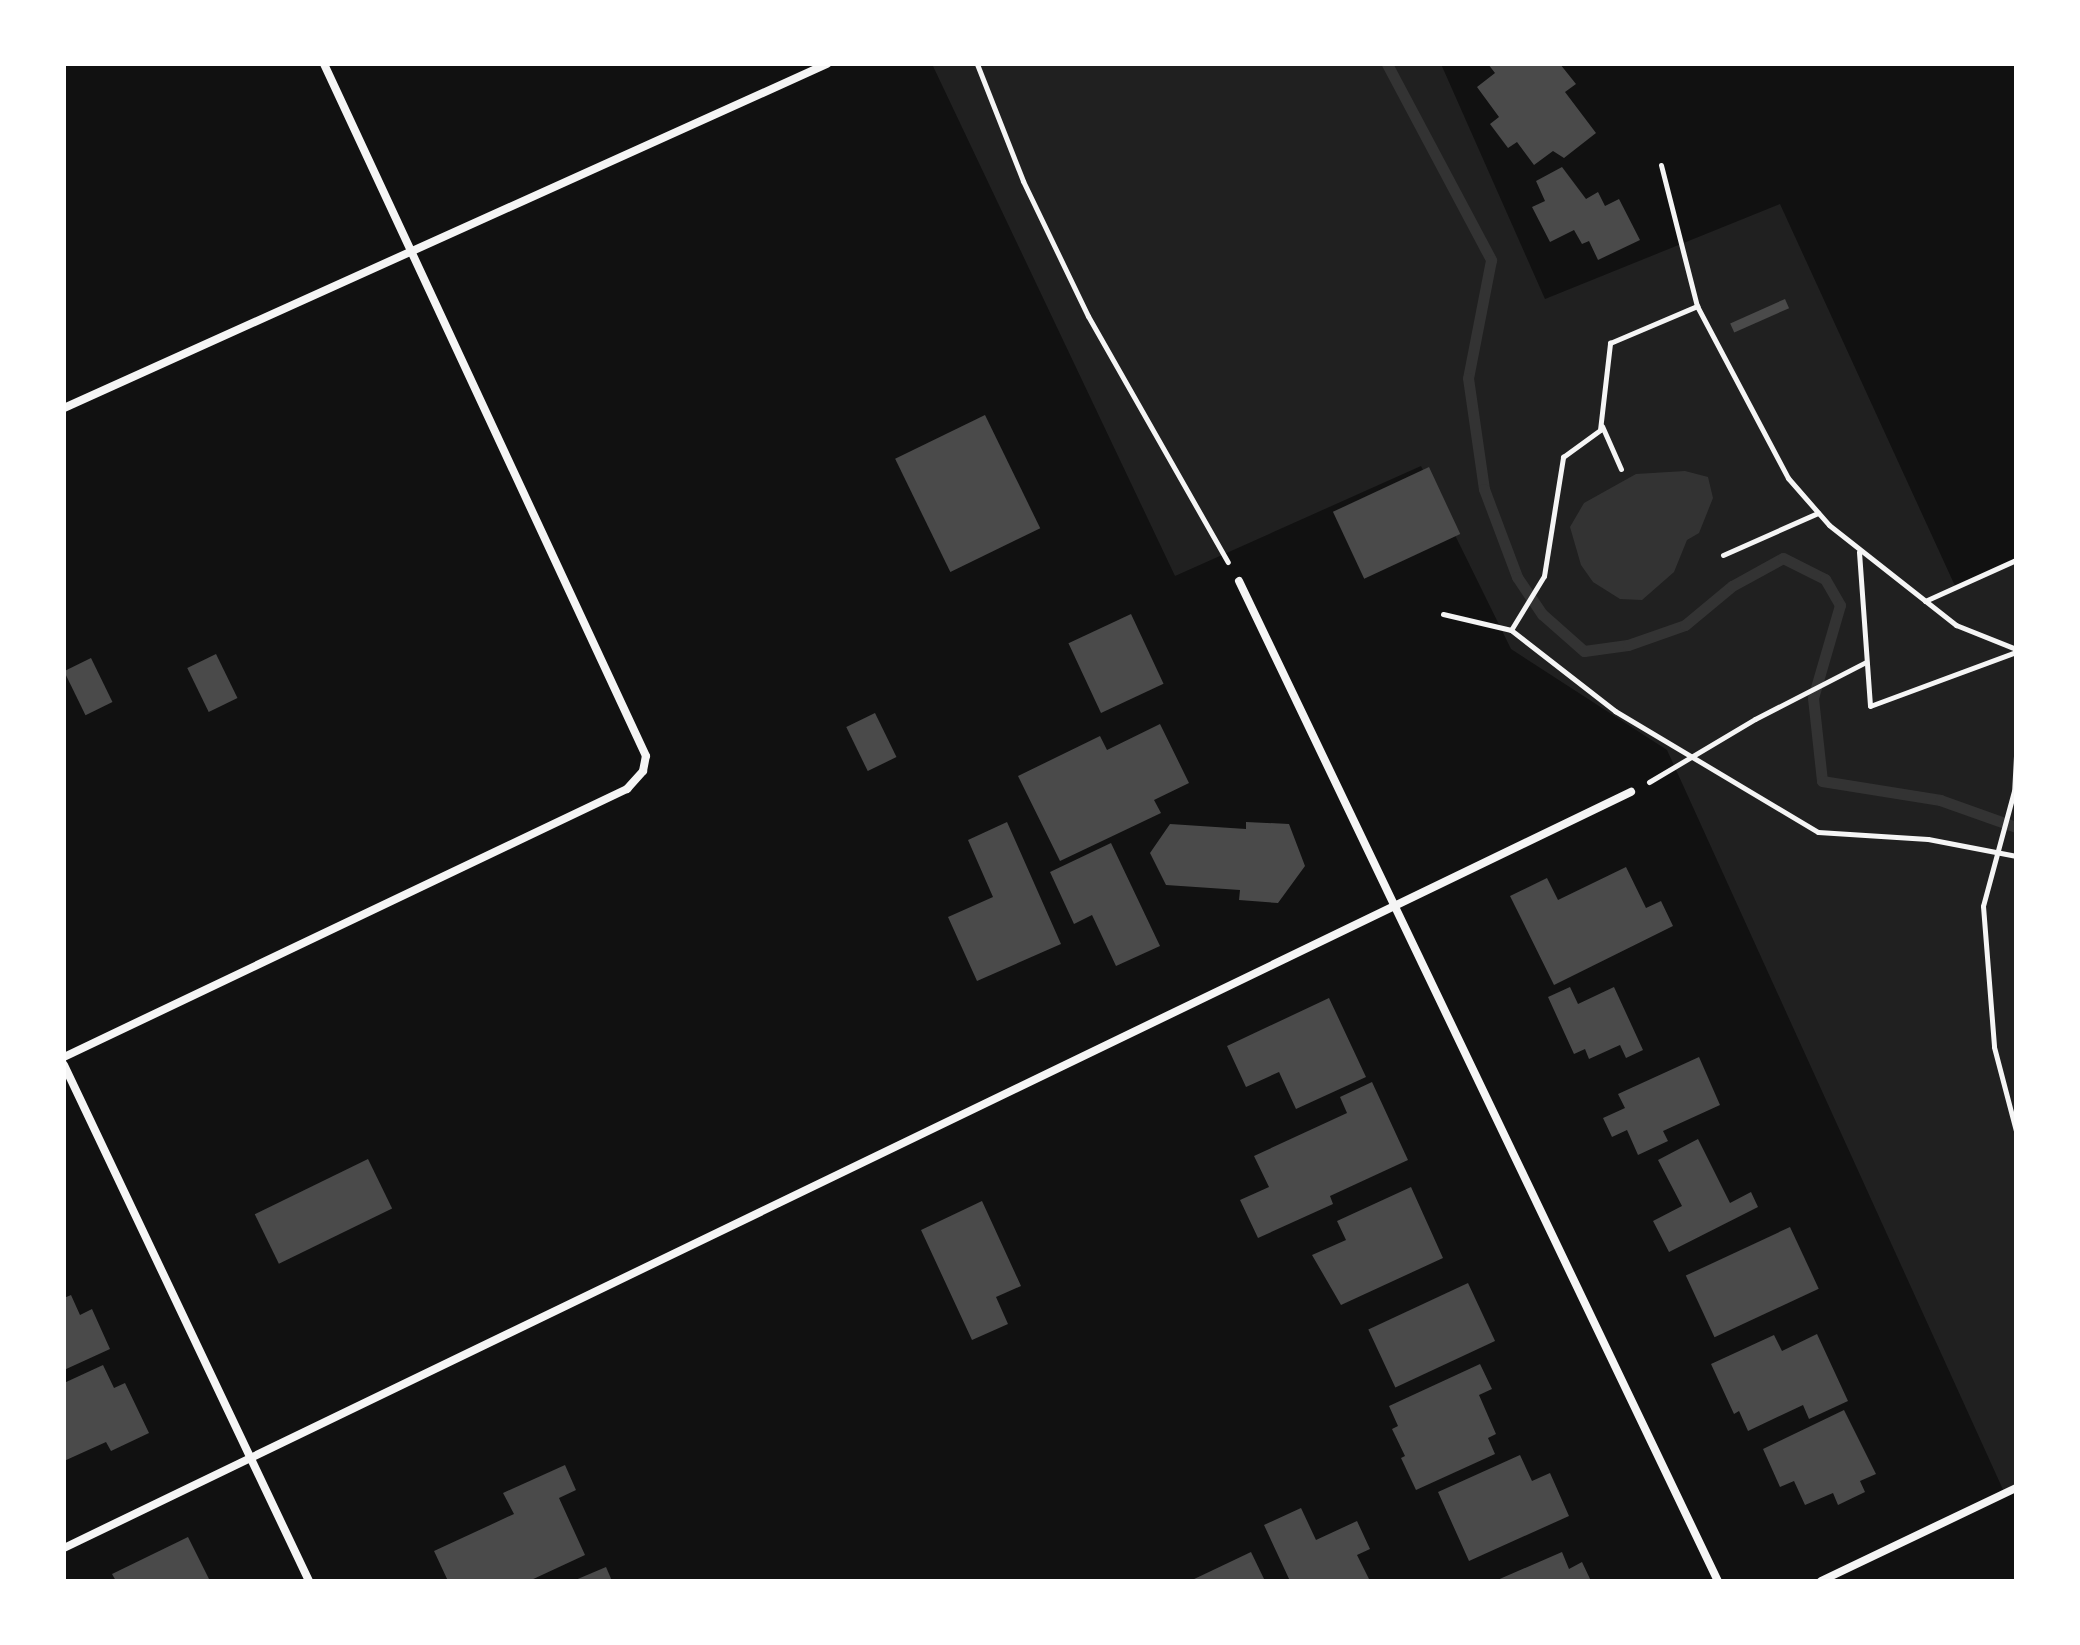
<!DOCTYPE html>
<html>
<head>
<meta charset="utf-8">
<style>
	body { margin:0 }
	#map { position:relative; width:2080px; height:1645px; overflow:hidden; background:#111; font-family:"Sofia Sans Condensed",sans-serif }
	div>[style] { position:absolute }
	.green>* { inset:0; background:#202020 }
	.water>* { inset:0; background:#333 }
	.stream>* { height:11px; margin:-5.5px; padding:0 5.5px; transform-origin:5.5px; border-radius:5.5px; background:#333 }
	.building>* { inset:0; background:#4a4a4a; transform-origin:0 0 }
	.path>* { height:5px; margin:-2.5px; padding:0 2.5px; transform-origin:2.5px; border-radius:2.5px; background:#f5f5f5 }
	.minor>* { height:8px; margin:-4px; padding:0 4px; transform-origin:4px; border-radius:4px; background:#f5f5f5 }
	span { translate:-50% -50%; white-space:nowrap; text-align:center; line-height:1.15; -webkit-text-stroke:8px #fff; paint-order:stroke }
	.frame { position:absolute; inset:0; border:66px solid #fff; pointer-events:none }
</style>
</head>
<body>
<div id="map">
	<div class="green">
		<i style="clip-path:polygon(932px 64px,1441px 64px,1545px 299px,1780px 204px,1956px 588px,2016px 562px,2016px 1488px,2005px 1494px,1667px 750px,1511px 649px,1421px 466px,1175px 576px)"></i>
	</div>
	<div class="water">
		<i style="clip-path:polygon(1685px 471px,1708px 477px,1713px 498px,1699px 533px,1687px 540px,1674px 572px,1642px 600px,1620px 599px,1593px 582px,1581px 565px,1570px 527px,1584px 503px,1636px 474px)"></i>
	</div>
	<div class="stream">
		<i style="left:1387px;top:64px;width:222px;rotate:62deg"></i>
		<i style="left:1491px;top:260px;width:120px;rotate:101deg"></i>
		<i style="left:1468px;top:378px;width:112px;rotate:81.8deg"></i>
		<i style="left:1484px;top:489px;width:94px;rotate:69.4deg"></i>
		<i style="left:1517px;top:577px;width:45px;rotate:56deg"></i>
		<i style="left:1542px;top:614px;width:56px;rotate:41.4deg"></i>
		<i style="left:1584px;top:651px;width:44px;rotate:-7.8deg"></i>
		<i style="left:1628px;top:645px;width:60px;rotate:-19.3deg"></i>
		<i style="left:1685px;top:625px;width:61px;rotate:-39.7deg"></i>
		<i style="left:1732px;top:586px;width:58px;rotate:-28.8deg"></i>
		<i style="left:1783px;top:558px;width:47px;rotate:26.6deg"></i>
		<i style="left:1825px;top:579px;width:30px;rotate:60deg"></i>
		<i style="left:1840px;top:605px;width:97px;rotate:106.2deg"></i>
		<i style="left:1813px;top:698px;width:83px;rotate:83.8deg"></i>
		<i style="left:1822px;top:781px;width:120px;rotate:9.1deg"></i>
		<i style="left:1940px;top:800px;width:81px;rotate:19.6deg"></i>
	</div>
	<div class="building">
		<i style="clip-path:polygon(1488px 64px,1560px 64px,1576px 84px,1565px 92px,1596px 133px,1564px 158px,1553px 151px,1534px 165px,1517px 142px,1508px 148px,1490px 124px,1499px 117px,1477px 87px,1495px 73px)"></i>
		<i style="clip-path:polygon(1562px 167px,1586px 199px,1598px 192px,1605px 206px,1619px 199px,1640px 240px,1598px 260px,1589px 241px,1582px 244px,1574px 230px,1550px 242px,1532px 207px,1545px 201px,1536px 181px)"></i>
		<i style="left:1785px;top:299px;width:10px;height:60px;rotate:66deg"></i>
		<i style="left:985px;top:415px;width:126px;height:100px;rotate:64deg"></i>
		<i style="left:1429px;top:467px;width:74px;height:106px;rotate:65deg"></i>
		<i style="left:1131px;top:614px;width:77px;height:69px;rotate:65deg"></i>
		<i style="left:216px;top:654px;width:49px;height:32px;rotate:64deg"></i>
		<i style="left:91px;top:658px;width:49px;height:30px;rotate:64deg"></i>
		<i style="left:875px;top:713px;width:49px;height:32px;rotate:64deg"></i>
		<i style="clip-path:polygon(1160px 724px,1189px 783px,1154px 800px,1161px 813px,1060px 861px,1018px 776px,1100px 736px,1107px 750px)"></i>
		<i style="clip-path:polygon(1007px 822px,1061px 944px,977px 981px,948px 917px,993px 897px,968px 840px)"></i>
		<i style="clip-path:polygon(1246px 822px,1289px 824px,1305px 866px,1278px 903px,1239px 900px,1240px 890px,1166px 885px,1150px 853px,1170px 824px,1246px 829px)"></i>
		<i style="clip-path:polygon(1111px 843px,1160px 946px,1116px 966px,1092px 915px,1074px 924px,1050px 872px)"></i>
		<i style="clip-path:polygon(1626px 867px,1646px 908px,1661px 901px,1673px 926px,1554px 985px,1510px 896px,1547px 878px,1558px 900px)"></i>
		<i style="clip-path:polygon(1570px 987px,1578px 1004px,1614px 987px,1643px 1050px,1626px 1058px,1620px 1045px,1589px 1059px,1585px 1049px,1574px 1054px,1548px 997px)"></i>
		<i style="clip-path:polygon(1329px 998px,1366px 1077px,1296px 1109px,1279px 1072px,1246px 1087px,1227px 1046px)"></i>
		<i style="clip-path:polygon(1699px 1057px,1720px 1105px,1663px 1131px,1668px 1141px,1638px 1155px,1627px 1130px,1612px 1137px,1603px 1118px,1625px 1108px,1618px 1094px)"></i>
		<i style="clip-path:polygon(1372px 1082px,1408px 1160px,1330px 1196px,1333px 1204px,1258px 1238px,1240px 1200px,1269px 1187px,1254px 1156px,1347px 1113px,1340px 1097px)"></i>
		<i style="clip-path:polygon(1698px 1139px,1730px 1203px,1751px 1192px,1758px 1207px,1669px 1252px,1653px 1221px,1682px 1206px,1658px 1160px)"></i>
		<i style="left:368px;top:1159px;width:55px;height:126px;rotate:64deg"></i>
		<i style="clip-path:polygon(1411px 1187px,1443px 1258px,1341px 1305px,1312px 1255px,1346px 1240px,1337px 1221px)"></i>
		<i style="clip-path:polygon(982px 1201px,1021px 1286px,996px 1297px,1008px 1324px,972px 1340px,921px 1230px)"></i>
		<i style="left:1790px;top:1227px;width:68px;height:115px;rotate:65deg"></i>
		<i style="left:1468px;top:1283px;width:64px;height:110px;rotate:65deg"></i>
		<i style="clip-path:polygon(71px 1295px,80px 1315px,92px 1309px,110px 1349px,64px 1370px,64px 1298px)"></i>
		<i style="clip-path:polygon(1817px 1334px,1848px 1401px,1809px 1419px,1803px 1405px,1748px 1431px,1739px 1411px,1734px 1414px,1711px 1364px,1774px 1335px,1782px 1351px)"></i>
		<i style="clip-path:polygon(1480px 1364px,1492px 1389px,1479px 1395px,1496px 1434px,1488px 1438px,1495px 1454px,1416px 1490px,1401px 1458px,1405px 1456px,1392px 1429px,1398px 1426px,1389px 1406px)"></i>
		<i style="clip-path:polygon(103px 1365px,114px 1388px,125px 1383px,149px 1433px,111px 1451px,106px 1442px,64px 1461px,64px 1383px)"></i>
		<i style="clip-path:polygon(1844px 1410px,1876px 1474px,1860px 1481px,1865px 1492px,1838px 1505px,1833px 1493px,1805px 1505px,1794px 1481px,1780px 1487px,1763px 1449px)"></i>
		<i style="clip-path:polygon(1520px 1455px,1532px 1481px,1550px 1473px,1569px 1516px,1469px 1561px,1438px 1492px)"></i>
		<i style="clip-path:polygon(565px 1465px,576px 1490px,559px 1498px,585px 1555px,529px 1581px,448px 1581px,434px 1551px,514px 1514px,503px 1493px)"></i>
		<i style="clip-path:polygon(1301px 1508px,1316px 1540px,1357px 1521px,1370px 1549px,1357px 1555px,1370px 1581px,1290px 1581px,1264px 1525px)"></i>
		<i style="clip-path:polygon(188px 1537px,210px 1581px,116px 1581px,112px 1574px)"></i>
		<i style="clip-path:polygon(1251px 1552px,1265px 1581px,1190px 1581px)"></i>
		<i style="clip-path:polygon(1562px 1552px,1569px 1569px,1582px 1562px,1591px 1581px,1495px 1581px)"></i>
		<i style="clip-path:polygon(606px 1567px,612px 1581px,573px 1581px)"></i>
	</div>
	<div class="path">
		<i style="left:977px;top:64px;width:126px;rotate:68.5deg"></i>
		<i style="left:1023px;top:181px;width:150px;rotate:64.3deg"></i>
		<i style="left:1088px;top:316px;width:283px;rotate:60.4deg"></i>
		<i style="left:1661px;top:165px;width:146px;rotate:75.7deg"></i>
		<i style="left:1602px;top:426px;width:47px;rotate:66.2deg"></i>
		<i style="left:1859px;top:552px;width:154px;rotate:85.9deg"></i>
		<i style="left:1870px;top:706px;width:156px;rotate:-20.3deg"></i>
		<i style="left:1723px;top:555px;width:104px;rotate:-23.9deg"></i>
		<i style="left:1925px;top:601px;width:100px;rotate:-24.3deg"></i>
		<i style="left:1443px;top:614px;width:70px;rotate:13.2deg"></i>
		<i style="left:1511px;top:630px;width:132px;rotate:37.9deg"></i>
		<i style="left:1615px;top:711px;width:236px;rotate:30.8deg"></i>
		<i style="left:1818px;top:832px;width:110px;rotate:3.6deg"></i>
		<i style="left:1928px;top:839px;width:90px;rotate:10.9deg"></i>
		<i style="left:1511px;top:630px;width:63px;rotate:-58.6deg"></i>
		<i style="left:1544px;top:576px;width:121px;rotate:-80.9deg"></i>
		<i style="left:1563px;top:457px;width:46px;rotate:-36.1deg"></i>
		<i style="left:1600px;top:430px;width:88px;rotate:-83.4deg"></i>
		<i style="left:1610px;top:343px;width:95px;rotate:-23deg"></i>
		<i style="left:1697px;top:306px;width:195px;rotate:62.1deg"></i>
		<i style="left:1788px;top:478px;width:62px;rotate:48.9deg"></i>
		<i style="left:1829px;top:525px;width:162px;rotate:38.2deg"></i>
		<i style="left:1956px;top:625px;width:65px;rotate:21.8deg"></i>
		<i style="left:2016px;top:756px;width:35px;rotate:93deg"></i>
		<i style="left:2014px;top:791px;width:119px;rotate:105.1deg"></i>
		<i style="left:1983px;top:906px;width:141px;rotate:85.5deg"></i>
		<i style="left:1994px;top:1047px;width:87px;rotate:75.3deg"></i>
		<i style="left:1649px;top:782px;width:123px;rotate:-30.7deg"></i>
		<i style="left:1755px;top:719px;width:125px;rotate:-27.2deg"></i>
	</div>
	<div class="minor">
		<i style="left:64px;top:408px;width:837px;rotate:-24.27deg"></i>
		<i style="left:1239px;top:581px;width:1109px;rotate:64.41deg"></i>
		<i style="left:64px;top:1057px;width:624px;rotate:-25.46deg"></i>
		<i style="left:627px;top:789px;width:24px;rotate:-48deg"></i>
		<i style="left:643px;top:771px;width:15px;rotate:-79deg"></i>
		<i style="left:646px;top:756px;width:763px;rotate:-114.95deg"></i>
		<i style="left:64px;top:1065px;width:571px;rotate:64.6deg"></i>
		<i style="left:64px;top:1548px;width:1740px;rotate:-25.76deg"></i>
		<i style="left:1821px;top:1581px;width:216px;rotate:-25.5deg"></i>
	</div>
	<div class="frame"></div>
</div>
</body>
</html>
